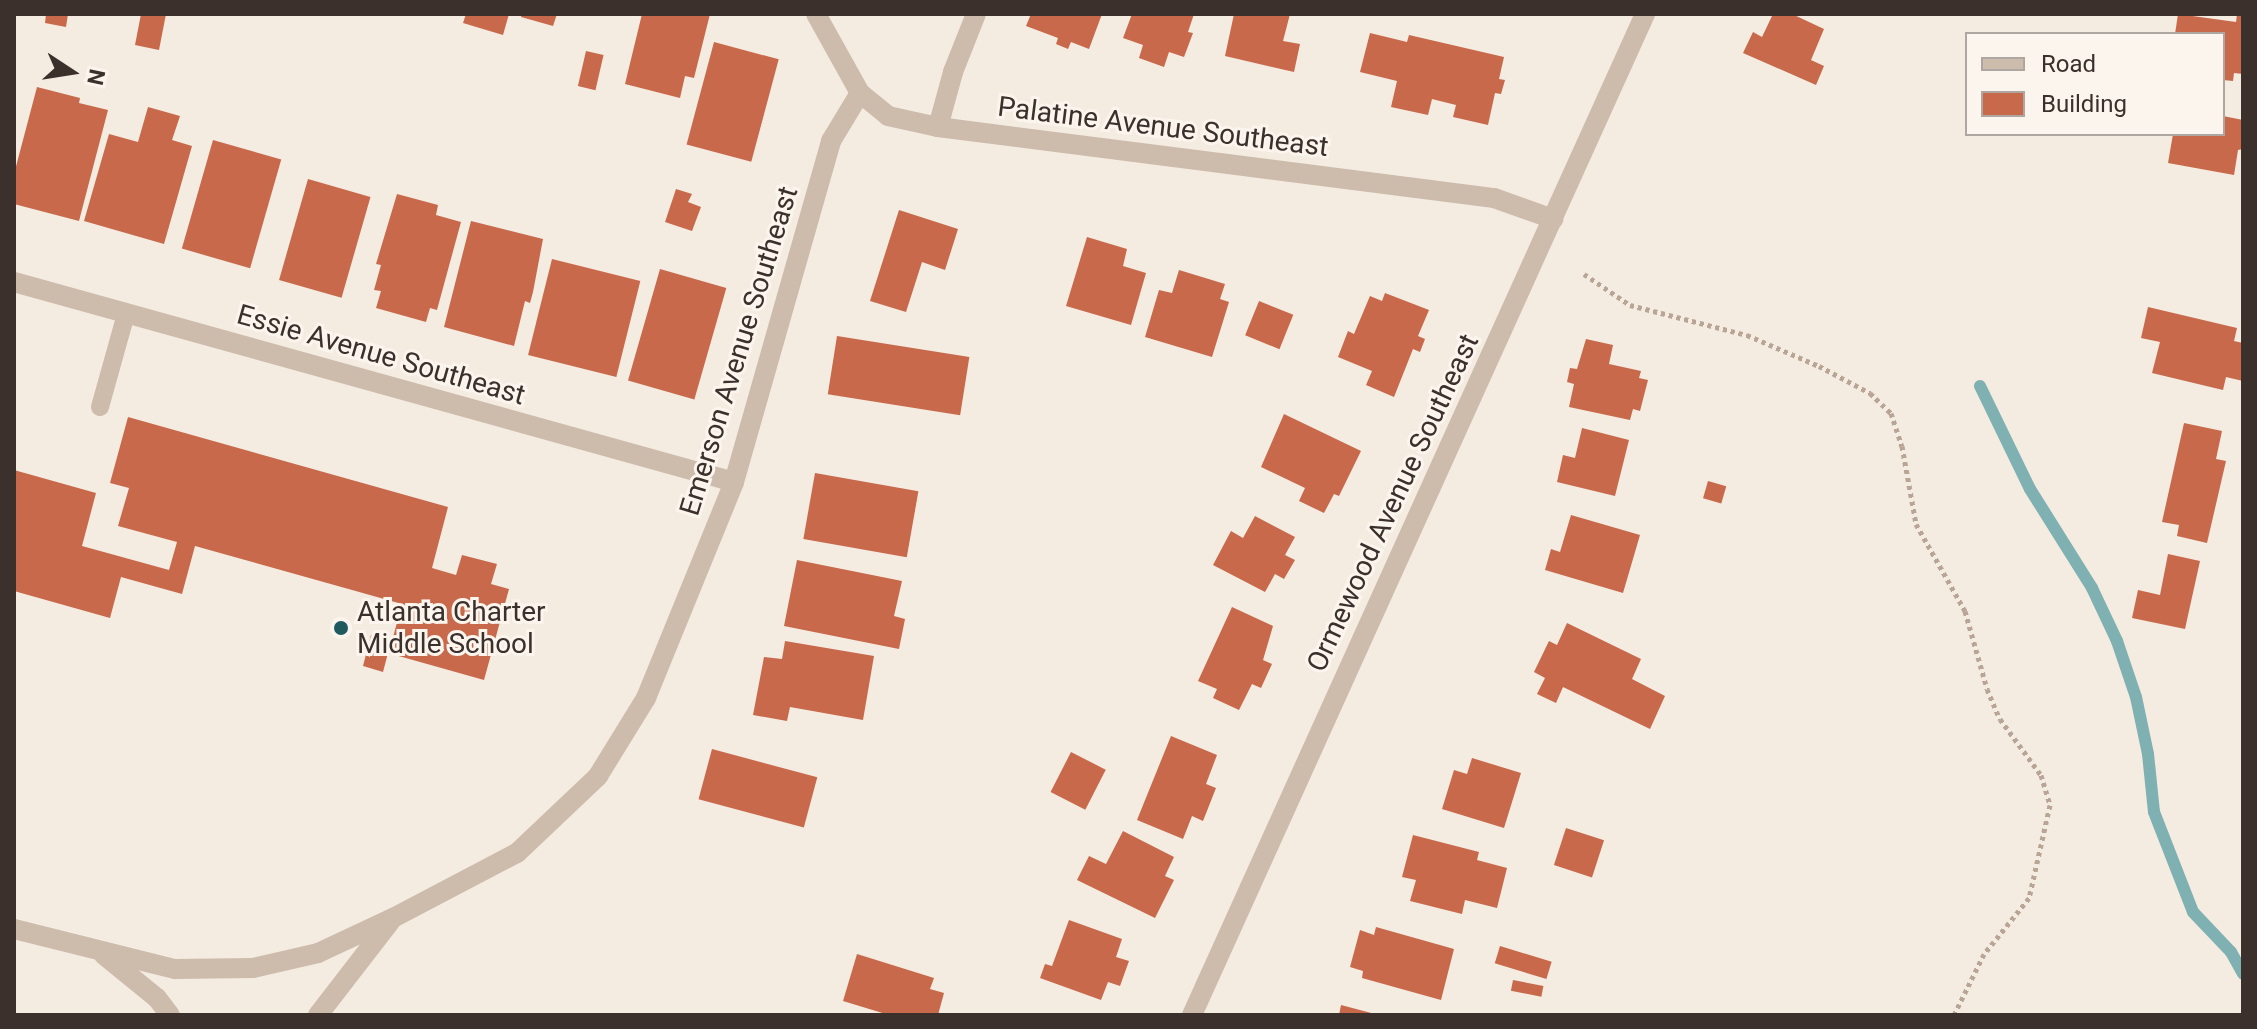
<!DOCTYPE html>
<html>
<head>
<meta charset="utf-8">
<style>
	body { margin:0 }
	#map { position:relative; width:2257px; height:1029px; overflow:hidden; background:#f4ebe1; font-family:Roboto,sans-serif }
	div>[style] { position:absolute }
	.stream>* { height:12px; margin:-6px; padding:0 6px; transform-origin:6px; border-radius:6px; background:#7fb0b2 }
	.building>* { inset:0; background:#c8694b; transform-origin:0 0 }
	.path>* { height:5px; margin-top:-2.5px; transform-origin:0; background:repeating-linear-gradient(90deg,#b9a596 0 4px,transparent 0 8px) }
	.lane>* { height:18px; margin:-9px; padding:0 9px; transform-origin:9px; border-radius:9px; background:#cdbbac }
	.street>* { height:20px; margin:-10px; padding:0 10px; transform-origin:10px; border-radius:10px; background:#cdbbac }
	.dots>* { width:22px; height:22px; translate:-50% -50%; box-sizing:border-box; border:4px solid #fbf5ee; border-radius:50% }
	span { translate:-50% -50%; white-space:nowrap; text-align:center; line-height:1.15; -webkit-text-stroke:6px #fbf5ee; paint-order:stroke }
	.street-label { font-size:28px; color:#3b302b }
	.poi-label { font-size:28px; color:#3b302b }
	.left { translate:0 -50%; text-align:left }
	.frame { position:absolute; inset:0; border:16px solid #3b302b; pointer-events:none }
	.legend { position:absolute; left:1965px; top:32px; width:260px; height:104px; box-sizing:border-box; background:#fbf5ee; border:2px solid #aea6a0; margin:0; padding:10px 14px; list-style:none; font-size:24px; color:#3b302b }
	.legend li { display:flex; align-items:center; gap:16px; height:40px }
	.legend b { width:40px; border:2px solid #aea6a0 }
	.north { position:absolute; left:32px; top:32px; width:80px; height:80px; -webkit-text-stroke:6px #fbf5ee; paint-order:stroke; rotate:102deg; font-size:22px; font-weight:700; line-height:32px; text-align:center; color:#3b302b }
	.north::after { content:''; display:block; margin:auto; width:28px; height:36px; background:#3b302b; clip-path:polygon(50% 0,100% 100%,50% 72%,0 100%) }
</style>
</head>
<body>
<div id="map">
	<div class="stream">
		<i style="left:1980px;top:386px;width:114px;rotate:64.1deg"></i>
		<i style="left:2030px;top:489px;width:117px;rotate:57.9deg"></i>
		<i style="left:2092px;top:588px;width:59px;rotate:64.7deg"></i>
		<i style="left:2117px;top:641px;width:59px;rotate:71.3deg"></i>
		<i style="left:2136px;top:697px;width:58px;rotate:78.1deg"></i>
		<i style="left:2148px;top:754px;width:58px;rotate:84.1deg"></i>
		<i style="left:2154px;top:812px;width:107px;rotate:68.7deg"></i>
		<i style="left:2193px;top:912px;width:55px;rotate:46.5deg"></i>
		<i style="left:2231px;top:952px;width:25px;rotate:61deg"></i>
	</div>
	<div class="building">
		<i style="clip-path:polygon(46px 14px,68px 14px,66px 27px,45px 23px)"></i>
		<i style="clip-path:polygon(141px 14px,166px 14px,159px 50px,135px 45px)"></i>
		<i style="clip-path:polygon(466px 14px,509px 14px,503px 35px,463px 23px)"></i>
		<i style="clip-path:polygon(522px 14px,557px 14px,553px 26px,521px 17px)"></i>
		<i style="clip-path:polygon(642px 14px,710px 14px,694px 78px,685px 76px,680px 98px,625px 84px)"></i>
		<i style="clip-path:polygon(1031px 14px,1102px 14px,1089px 49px,1071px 42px,1068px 49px,1056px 44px,1058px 38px,1026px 26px)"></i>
		<i style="clip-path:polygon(1132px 14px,1194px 14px,1188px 32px,1193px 33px,1184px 57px,1169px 52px,1164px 67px,1139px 58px,1143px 45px,1123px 38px)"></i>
		<i style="clip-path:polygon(1234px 14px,1290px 14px,1283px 41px,1300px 44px,1294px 72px,1225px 56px)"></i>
		<i style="clip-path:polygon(1773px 14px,1792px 14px,1824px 29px,1811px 60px,1824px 66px,1816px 85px,1743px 53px,1753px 32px,1762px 37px)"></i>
		<i style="clip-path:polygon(2178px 14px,2236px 22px,2237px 14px,2243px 14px,2243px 74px,2234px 73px,2233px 81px,2223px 80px,2223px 34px,2175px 34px)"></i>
		<i style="clip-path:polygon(1370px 33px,1407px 42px,1409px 35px,1504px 57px,1499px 79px,1505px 80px,1501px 94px,1495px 93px,1488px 125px,1453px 117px,1456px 105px,1432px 99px,1428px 115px,1391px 107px,1397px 81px,1360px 72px)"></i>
		<i style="left:714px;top:42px;width:67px;height:106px;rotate:15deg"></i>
		<i style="left:586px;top:51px;width:18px;height:36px;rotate:13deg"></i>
		<i style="clip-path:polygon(37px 87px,80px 98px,79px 103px,108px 110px,79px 221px,14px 204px,14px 174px)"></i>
		<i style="clip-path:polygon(148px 107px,180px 116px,172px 140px,192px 146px,164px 244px,84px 221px,109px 134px,138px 142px)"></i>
		<i style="clip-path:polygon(2223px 116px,2243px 120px,2243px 149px,2238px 150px,2234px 175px,2168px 163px,2173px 134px,2223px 134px)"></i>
		<i style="left:213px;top:140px;width:71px;height:113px;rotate:16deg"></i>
		<i style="left:308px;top:179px;width:65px;height:105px;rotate:16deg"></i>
		<i style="clip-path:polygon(676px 189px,692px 194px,688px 202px,701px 207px,692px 231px,665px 222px)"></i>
		<i style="clip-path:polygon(397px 194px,438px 205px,436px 215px,461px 222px,437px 310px,430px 308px,426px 322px,376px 308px,381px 291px,374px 290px,381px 265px,376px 264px)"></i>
		<i style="clip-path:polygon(899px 210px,958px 229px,945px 270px,922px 262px,906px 312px,870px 301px)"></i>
		<i style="clip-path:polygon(471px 221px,543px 239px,533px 292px,530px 303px,525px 301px,514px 346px,444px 327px)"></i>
		<i style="clip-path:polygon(1087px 237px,1127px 249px,1123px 266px,1146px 273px,1131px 325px,1066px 306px)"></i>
		<i style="left:552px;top:259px;width:91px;height:99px;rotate:14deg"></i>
		<i style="left:660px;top:269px;width:69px;height:116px;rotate:16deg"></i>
		<i style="clip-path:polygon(1179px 270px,1225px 284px,1220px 299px,1229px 302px,1212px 357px,1145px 337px,1159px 290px,1172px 293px)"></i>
		<i style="clip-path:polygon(1385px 293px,1429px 310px,1418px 336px,1425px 339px,1420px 352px,1413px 349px,1394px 397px,1366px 385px,1372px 371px,1338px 357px,1348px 331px,1354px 334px,1370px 296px,1382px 301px)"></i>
		<i style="left:1259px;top:301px;width:37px;height:37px;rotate:22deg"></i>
		<i style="clip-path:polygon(2148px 307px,2237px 328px,2234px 341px,2243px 343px,2243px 381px,2226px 377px,2223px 390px,2152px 373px,2160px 342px,2141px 338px)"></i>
		<i style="left:837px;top:336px;width:134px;height:59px;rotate:9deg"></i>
		<i style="clip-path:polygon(1586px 339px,1613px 345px,1609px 364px,1641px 371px,1639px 378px,1648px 380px,1640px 411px,1633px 409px,1630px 420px,1569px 407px,1574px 384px,1567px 382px,1570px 368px,1577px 369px)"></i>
		<i style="clip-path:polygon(1284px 414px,1361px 451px,1339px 496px,1334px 494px,1324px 513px,1299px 501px,1305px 488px,1261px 467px)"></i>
		<i style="clip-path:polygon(128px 417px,448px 507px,432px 568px,456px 575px,462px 555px,497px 564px,491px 584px,509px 589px,484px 680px,388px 653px,383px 672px,363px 666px,371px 635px,392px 641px,402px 604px,195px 546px,182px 594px,121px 577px,110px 618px,14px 591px,14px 470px,96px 493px,82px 546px,169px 570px,177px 542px,118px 526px,129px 488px,110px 483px)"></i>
		<i style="clip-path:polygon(2184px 423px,2222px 431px,2216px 459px,2226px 461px,2207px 543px,2177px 536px,2179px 525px,2162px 522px)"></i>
		<i style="clip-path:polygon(1582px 428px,1629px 440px,1615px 496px,1557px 482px,1563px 455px,1575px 458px)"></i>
		<i style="left:815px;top:473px;width:105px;height:67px;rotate:10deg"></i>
		<i style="left:1708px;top:481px;width:19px;height:18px;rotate:16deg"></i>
		<i style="clip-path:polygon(1571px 515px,1640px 535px,1623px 593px,1545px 570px,1551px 549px,1560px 552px)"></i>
		<i style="clip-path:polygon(1255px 516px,1295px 537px,1285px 555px,1295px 560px,1284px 579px,1275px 574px,1265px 592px,1213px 565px,1231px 531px,1243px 538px)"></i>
		<i style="clip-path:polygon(2168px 554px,2200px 561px,2185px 629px,2132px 618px,2138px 590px,2160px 595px)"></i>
		<i style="clip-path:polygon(797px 560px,902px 581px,894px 616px,905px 619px,899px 649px,784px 626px)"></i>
		<i style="clip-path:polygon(1232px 607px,1273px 626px,1263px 660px,1272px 664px,1261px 688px,1252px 684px,1239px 710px,1213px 698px,1217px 689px,1198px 681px)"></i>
		<i style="clip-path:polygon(1567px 623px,1641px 659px,1632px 679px,1665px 696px,1650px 729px,1563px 687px,1556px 703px,1537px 694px,1545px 678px,1534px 672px,1549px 641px,1557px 645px)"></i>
		<i style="clip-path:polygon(785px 641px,874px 656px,863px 720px,790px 707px,787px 721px,753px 715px,764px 657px,782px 659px)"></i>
		<i style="clip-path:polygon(1171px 736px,1217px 755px,1206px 784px,1216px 788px,1203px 821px,1192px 816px,1183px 839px,1137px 820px)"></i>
		<i style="left:712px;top:749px;width:109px;height:52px;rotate:15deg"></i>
		<i style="left:1071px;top:752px;width:39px;height:45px;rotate:27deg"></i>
		<i style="clip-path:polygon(1472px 758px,1521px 773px,1504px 828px,1442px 809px,1454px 770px,1467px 774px)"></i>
		<i style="left:1566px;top:828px;width:40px;height:39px;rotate:18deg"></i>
		<i style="clip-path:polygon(1123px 831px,1174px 857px,1165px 876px,1174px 880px,1155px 918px,1077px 880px,1089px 856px,1106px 864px)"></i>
		<i style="clip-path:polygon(1413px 835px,1479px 852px,1477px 860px,1507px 868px,1497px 908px,1465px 900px,1462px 914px,1410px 901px,1416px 880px,1402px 877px)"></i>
		<i style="clip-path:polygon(1069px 920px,1122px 939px,1116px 957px,1129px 961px,1120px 986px,1108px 982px,1101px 1000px,1040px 978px,1045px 964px,1052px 966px)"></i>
		<i style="clip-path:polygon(1376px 927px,1454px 949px,1441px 1000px,1362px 978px,1363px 971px,1350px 967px,1360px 930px,1374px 935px)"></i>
		<i style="left:1500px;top:946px;width:54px;height:18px;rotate:17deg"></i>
		<i style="clip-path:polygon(857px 954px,934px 978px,930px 989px,944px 993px,938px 1015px,889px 1015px,843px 1001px)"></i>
		<i style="left:1513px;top:980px;width:31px;height:11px;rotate:11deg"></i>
		<i style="clip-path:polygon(1341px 1005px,1375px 1014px,1375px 1015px,1339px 1015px)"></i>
	</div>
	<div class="path">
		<i style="left:1584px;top:274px;width:55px;rotate:34deg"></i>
		<i style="left:1630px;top:305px;width:121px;rotate:14.4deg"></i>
		<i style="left:1747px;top:335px;width:78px;rotate:23.3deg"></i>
		<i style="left:1819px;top:366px;width:58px;rotate:27.9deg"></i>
		<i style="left:1870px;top:393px;width:29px;rotate:44deg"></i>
		<i style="left:1891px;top:413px;width:35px;rotate:72deg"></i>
		<i style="left:1902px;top:446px;width:79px;rotate:79.8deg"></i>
		<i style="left:1916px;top:524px;width:100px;rotate:60.6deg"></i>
		<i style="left:1965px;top:611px;width:81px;rotate:74.2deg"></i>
		<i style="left:1987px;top:689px;width:33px;rotate:67deg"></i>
		<i style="left:2000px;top:719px;width:69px;rotate:53.8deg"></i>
		<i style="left:2041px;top:775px;width:31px;rotate:73deg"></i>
		<i style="left:2050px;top:805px;width:95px;rotate:102.7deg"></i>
		<i style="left:2029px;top:898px;width:72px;rotate:128.8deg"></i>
		<i style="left:1984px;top:954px;width:68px;rotate:116.2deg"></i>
	</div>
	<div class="lane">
		<i style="left:100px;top:407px;width:97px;rotate:-74.4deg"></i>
	</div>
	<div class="street">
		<i style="left:816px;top:14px;width:90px;rotate:60.9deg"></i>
		<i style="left:860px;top:93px;width:36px;rotate:39deg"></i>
		<i style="left:888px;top:116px;width:51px;rotate:12.4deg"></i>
		<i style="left:938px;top:127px;width:561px;rotate:7.28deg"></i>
		<i style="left:1494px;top:198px;width:63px;rotate:19.6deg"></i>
		<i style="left:938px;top:127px;width:57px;rotate:-74.7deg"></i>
		<i style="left:953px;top:72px;width:62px;rotate:-68.4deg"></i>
		<i style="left:14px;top:282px;width:747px;rotate:15.52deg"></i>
		<i style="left:14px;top:929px;width:166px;rotate:14deg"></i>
		<i style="left:175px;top:969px;width:78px;rotate:-0.7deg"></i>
		<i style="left:253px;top:968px;width:67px;rotate:-13deg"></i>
		<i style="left:318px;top:953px;width:83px;rotate:-25deg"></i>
		<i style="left:393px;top:918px;width:140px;rotate:-27.7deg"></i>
		<i style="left:517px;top:853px;width:112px;rotate:-43.5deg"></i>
		<i style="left:598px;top:776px;width:92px;rotate:-58.4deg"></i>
		<i style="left:646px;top:698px;width:233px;rotate:-67.8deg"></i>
		<i style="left:734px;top:482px;width:355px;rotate:-74.1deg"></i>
		<i style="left:831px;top:141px;width:56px;rotate:-58.9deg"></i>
		<i style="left:104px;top:955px;width:68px;rotate:39.1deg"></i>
		<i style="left:157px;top:998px;width:21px;rotate:53deg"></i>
		<i style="left:318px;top:1015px;width:118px;rotate:-52.3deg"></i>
		<i style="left:1192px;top:1015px;width:1099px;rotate:-65.65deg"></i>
	</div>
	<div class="dots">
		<i style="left:341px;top:628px;background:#1f5a5e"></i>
	</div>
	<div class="street-label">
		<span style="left:1163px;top:127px;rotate:7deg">Palatine Avenue Southeast</span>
		<span style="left:739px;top:351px;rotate:-73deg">Emerson Avenue Southeast</span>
		<span style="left:381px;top:355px;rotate:16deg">Essie Avenue Southeast</span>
		<span style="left:1393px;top:503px;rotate:-65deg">Ormewood Avenue Southeast</span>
	</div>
	<div class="poi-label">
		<span class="left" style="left:357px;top:628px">Atlanta Charter<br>Middle School</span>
	</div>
	<div class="frame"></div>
	<ul class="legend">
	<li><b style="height:10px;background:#cdbbac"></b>Road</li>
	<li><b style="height:22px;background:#c8694b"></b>Building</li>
	</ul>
	<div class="north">N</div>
</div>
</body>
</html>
